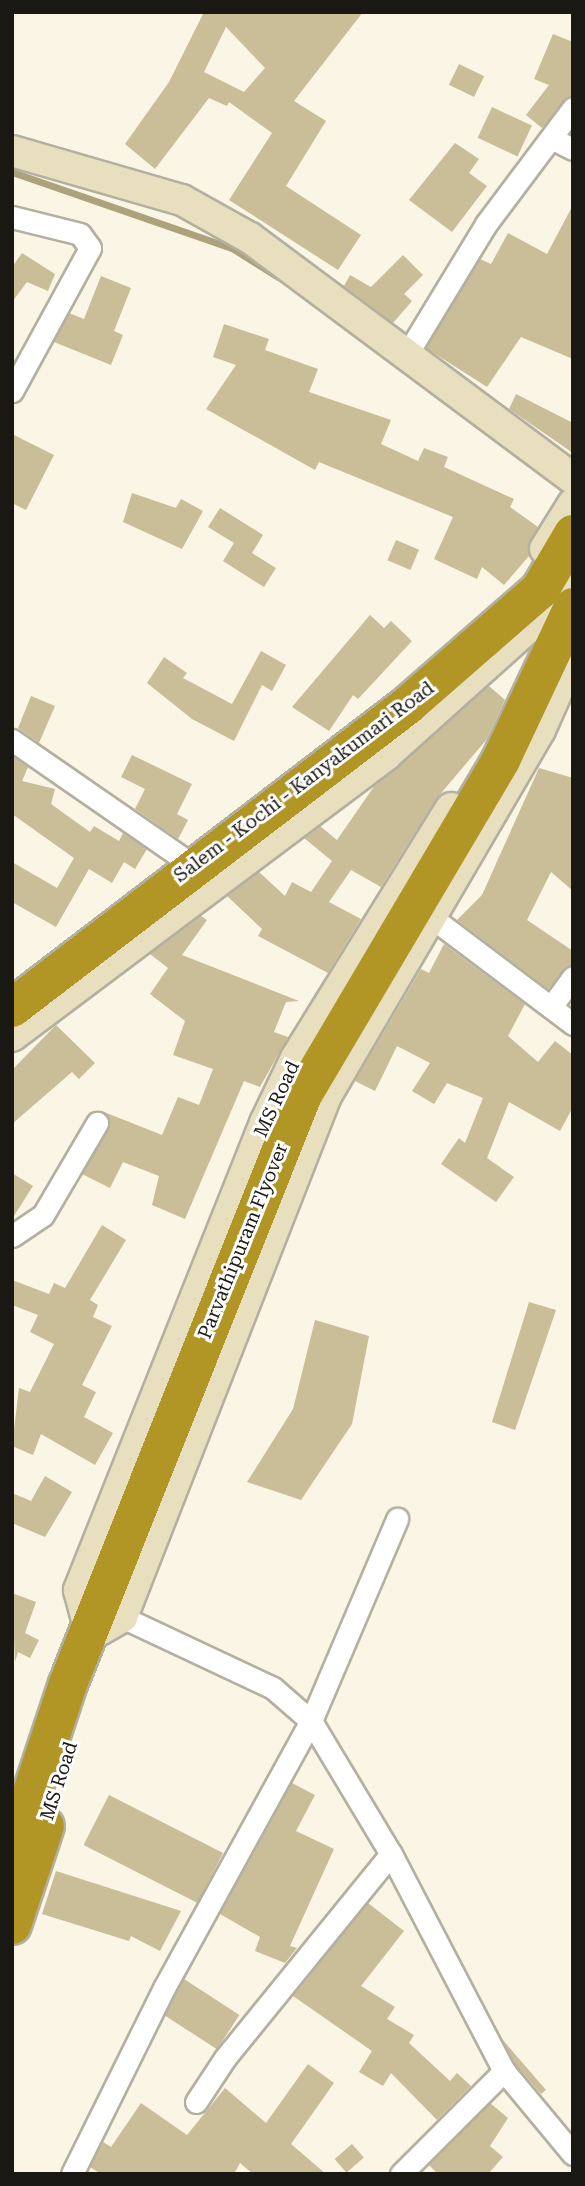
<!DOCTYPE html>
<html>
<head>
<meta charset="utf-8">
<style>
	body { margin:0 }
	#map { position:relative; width:585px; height:2186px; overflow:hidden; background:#faf5e5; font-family:"Roboto Serif",serif }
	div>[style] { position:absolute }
	.stream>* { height:7px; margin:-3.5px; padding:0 3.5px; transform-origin:3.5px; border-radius:3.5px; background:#aca27b }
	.building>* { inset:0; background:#c9be97; transform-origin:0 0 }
	.roads { filter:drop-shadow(2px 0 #b4b0a0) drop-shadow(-2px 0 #b4b0a0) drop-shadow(0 2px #b4b0a0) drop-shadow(0 -2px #b4b0a0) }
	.street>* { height:21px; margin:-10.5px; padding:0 10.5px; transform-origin:10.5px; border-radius:10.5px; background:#fff }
	.secondary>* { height:30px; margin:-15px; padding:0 15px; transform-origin:15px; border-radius:15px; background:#e8dfbe }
	.highway>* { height:38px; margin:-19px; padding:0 19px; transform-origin:19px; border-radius:19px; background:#b19525 }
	span { translate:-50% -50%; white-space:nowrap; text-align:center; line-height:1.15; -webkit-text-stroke:6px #fff; paint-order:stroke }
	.street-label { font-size:19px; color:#1a1812 }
	.frame { position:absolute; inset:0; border:14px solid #1a1812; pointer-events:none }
</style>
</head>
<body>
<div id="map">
	<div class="stream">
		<i style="left:12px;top:172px;width:233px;rotate:19.1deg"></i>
		<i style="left:232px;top:248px;width:54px;rotate:32.2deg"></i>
	</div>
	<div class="building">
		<i style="clip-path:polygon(evenodd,204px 12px,363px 12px,294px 101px,326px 121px,286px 186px,361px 235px,338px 270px,229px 200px,272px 133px,229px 102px,227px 106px,209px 98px,155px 169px,125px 144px,169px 82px,204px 12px,226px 27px,265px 68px,244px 92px,204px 72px,226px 27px)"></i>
		<i style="clip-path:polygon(553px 34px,573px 42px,573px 95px,542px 128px,526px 115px,549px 85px,534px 79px)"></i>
		<i style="left:459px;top:64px;width:28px;height:23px;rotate:26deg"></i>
		<i style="left:492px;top:107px;width:44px;height:34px;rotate:25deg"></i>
		<i style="clip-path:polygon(455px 143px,479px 159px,469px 173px,487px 186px,452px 232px,409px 200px)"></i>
		<i style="clip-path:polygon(573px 205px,573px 359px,521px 337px,487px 387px,426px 348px,480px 259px,491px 264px,508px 233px,547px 254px)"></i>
		<i style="clip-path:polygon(22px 253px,55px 274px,48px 291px,27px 282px,12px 302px,12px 267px)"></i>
		<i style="clip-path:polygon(403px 255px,423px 275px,404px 294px,412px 301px,393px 323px,344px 286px,350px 275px,371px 287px)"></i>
		<i style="clip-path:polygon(101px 276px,131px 288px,114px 331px,123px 335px,111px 365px,54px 342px,69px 313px,84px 319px)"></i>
		<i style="clip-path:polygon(224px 324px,269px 339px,265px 350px,318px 369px,309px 392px,391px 420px,381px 444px,418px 461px,424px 448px,448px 457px,444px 467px,514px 499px,510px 507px,538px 527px,529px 556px,504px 585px,482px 567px,477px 579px,434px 559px,453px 517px,319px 462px,315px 470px,206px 409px,236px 365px,213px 357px)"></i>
		<i style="clip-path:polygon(516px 394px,573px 423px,573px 453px,509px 409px)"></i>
		<i style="clip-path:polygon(12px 434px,54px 455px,26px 510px,12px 503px)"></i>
		<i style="clip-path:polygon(132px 493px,176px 508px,181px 499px,203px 511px,182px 549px,123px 522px)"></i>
		<i style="clip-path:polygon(220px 508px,263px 535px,252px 553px,276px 568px,264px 587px,223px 561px,234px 543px,208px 527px)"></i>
		<i style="left:396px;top:540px;width:25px;height:22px;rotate:23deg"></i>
		<i style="clip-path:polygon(370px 615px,384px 628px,391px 621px,412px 641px,358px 699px,353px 695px,329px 731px,292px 707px)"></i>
		<i style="clip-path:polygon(261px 651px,286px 665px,272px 691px,262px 685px,234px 741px,192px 719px,147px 683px,164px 657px,187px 673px,183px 678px,232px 704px)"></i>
		<i style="clip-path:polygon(489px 686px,505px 700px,487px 739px,436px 799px,381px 887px,351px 870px,329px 902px,361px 919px,328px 973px,258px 936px,262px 929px,227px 896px,259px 872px,285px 896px,292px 882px,311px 892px,332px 861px,304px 838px,320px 826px,337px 840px,375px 785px)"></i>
		<i style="clip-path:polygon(31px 696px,55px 706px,39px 743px,18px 728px)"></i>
		<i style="clip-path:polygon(132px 755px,192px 784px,177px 814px,188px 820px,178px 839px,135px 809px,145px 789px,121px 777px)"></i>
		<i style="clip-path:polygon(12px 756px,28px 767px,22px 781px,55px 789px,51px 804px,90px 832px,94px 826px,119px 841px,123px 833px,147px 849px,135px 869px,124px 862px,112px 883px,89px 869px,56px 927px,12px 902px,12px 862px,57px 888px,74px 858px,12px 814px)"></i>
		<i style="clip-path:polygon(539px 768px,573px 778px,573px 891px,551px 872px,527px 920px,573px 951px,573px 964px,548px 989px,457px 920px,482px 895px)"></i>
		<i style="clip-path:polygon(201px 916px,207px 920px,182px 955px,299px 1001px,286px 1002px,274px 1032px,288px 1037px,260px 1087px,244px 1081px,185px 1219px,152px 1205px,159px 1176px,123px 1162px,110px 1188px,82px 1174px,109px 1129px,104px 1112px,162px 1135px,178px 1097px,199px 1105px,213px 1069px,173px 1055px,185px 1021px,150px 994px,168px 968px,150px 954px)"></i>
		<i style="clip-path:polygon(444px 944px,525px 1004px,508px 1036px,538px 1062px,555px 1041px,573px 1055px,573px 1107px,560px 1131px,509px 1102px,487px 1158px,514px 1177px,496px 1202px,441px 1164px,459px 1138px,465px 1143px,483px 1098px,447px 1083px,434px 1104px,412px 1091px,430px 1063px,397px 1046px,375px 1091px,355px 1081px,421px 969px,429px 973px)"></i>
		<i style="clip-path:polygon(56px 1025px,95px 1063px,79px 1079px,72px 1072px,12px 1124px,12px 1070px)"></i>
		<i style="clip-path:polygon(12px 1173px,33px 1186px,12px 1219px)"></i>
		<i style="clip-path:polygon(102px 1225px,126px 1240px,90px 1300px,98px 1305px,93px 1317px,112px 1326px,82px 1385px,96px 1392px,84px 1417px,113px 1433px,95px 1465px,41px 1434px,33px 1455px,12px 1446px,19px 1388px,30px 1392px,54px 1344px,30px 1332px,38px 1315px,12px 1305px,12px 1280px,49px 1294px,54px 1283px,65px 1288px)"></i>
		<i style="clip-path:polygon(529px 1302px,556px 1310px,515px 1430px,492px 1422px)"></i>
		<i style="clip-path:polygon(315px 1320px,369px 1336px,352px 1424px,301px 1500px,247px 1482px,293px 1409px)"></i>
		<i style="clip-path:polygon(45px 1476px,72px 1492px,45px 1537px,12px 1523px,12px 1493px,31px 1501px)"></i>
		<i style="clip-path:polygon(12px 1593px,36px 1602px,25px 1633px,39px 1640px,30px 1658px,18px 1652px,15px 1662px)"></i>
		<i style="clip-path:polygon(292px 1783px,315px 1795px,296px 1831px,334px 1849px,290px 1946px,297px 1948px,285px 1963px,255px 1951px,260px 1937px,220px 1914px)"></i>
		<i style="left:109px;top:1795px;width:128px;height:56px;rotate:27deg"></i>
		<i style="clip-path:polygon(56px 1871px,181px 1911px,160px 1951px,131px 1936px,129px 1941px,42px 1914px)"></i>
		<i style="clip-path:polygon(368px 1903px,404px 1931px,361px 1986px,395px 2007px,387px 2019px,414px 2035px,409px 2043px,450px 2081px,457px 2073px,471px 2086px,437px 2120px,391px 2073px,383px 2086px,359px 2072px,372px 2051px,293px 1996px)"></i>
		<i style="left:184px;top:1979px;width:66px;height:41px;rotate:33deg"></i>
		<i style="clip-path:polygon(502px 2039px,546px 2090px,541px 2094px,515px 2064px)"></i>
		<i style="clip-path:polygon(308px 2064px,334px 2083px,291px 2144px,326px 2174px,253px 2174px,240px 2163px,234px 2174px,101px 2174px,90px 2167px,103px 2142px,111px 2147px,141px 2103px,187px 2135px,225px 2088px,266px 2123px)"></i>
		<i style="clip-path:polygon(490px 2103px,508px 2118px,490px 2146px,503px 2157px,488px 2174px,438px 2174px,429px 2165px)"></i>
		<i style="left:352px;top:2144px;width:18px;height:23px;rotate:49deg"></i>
	</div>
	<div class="roads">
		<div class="street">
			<i style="left:553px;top:139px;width:22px;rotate:27deg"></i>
			<i style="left:12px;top:217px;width:70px;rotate:14deg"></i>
			<i style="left:80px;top:234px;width:17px;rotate:54deg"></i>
			<i style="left:90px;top:248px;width:163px;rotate:118.6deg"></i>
			<i style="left:407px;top:354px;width:152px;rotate:-58.7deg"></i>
			<i style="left:486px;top:224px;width:145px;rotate:-53.1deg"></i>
			<i style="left:12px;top:740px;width:206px;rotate:34.7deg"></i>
			<i style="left:431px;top:917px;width:178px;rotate:37deg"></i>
			<i style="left:551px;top:1007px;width:37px;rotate:-54deg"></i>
			<i style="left:12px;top:1236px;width:37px;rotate:-34deg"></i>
			<i style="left:43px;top:1215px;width:107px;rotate:-59.6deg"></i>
			<i style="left:122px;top:1617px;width:167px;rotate:25.2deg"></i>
			<i style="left:273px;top:1688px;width:50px;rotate:41deg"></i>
			<i style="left:311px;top:1721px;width:155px;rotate:59deg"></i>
			<i style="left:391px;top:1854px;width:245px;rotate:62.5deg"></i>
			<i style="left:504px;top:2071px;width:108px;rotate:50.3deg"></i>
			<i style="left:196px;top:2102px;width:53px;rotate:-56.6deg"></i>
			<i style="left:225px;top:2058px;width:263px;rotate:-50.9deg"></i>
			<i style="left:72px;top:2174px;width:208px;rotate:-63.7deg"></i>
			<i style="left:164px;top:1988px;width:305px;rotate:-61.2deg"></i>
			<i style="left:311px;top:1721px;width:220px;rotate:-66.9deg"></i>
			<i style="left:401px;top:2174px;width:146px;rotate:-45deg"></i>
		</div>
		<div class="secondary">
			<i style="left:12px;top:151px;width:177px;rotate:16.1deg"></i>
			<i style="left:182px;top:200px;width:78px;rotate:29.2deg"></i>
			<i style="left:250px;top:238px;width:403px;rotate:36.7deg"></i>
			<i style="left:545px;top:549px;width:53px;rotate:-58.1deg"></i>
			<i style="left:451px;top:808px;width:294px;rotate:121.8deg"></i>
			<i style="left:296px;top:1058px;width:72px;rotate:115.5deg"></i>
			<i style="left:265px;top:1123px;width:503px;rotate:111.72deg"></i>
			<i style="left:79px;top:1590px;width:47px;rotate:75.1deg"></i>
			<i style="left:91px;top:1635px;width:36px;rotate:-30deg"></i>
			<i style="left:122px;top:1617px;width:560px;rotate:-68.62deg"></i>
			<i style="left:326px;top:1096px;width:424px;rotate:-59.7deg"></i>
			<i style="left:540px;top:730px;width:81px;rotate:-66deg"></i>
			<i style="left:12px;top:1036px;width:469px;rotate:-36.9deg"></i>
			<i style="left:387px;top:754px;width:250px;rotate:-41.9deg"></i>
		</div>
		<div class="highway">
			<i style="left:12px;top:1008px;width:499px;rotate:-37.4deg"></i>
			<i style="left:408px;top:705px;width:175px;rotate:-41.1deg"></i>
			<i style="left:540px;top:590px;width:65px;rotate:-59.5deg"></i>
			<i style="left:12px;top:1853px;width:178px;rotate:-71.7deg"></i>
			<i style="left:68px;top:1684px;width:634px;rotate:-68.25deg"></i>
			<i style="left:303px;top:1095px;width:389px;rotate:-59.4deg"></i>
			<i style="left:501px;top:760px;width:169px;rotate:-64.8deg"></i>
			<i style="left:12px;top:1925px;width:104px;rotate:-71.6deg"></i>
		</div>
	</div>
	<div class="street-label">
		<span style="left:304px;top:782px;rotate:-37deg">Salem - Kochi - Kanyakumari Road</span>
		<span style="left:277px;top:1099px;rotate:-65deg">MS Road</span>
		<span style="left:243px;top:1241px;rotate:-68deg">Parvathipuram Flyover</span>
		<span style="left:59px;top:1781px;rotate:-72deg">MS Road</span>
	</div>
	<div class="frame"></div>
</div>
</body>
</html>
